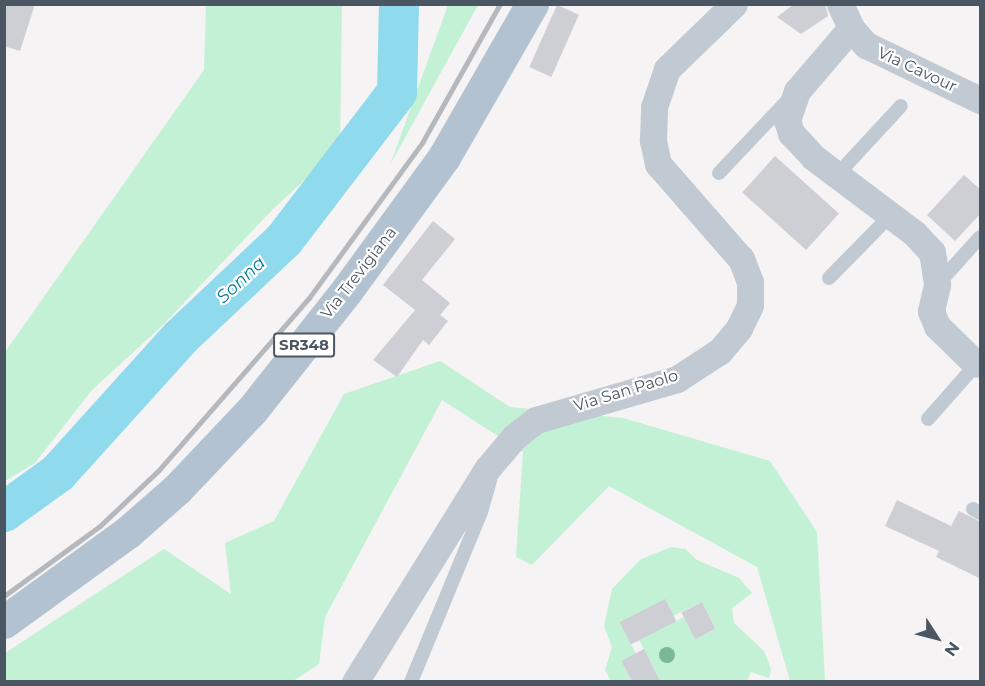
<!DOCTYPE html>
<html>
<head>
<meta charset="utf-8">
<style>
	body { margin:0 }
	#map { position:relative; width:985px; height:686px; overflow:hidden; background:#f5f3f3; font-family:Montserrat,sans-serif }
	div>[style] { position:absolute }
	.green>* { inset:0; background:#c3f1d5 }
	.river>* { height:40px; margin:-20px; padding:0 20px; transform-origin:20px; border-radius:20px; background:#90daee }
	.building>* { inset:0; background:#cdcfd5; transform-origin:0 0 }
	.service>* { height:14px; margin:-7px; padding:0 7px; transform-origin:7px; border-radius:7px; background:#c1cad2 }
	.minor>* { height:27px; margin:-13.5px; padding:0 13.5px; transform-origin:13.5px; border-radius:13.5px; background:#c1cad2 }
	.primary>* { height:33px; margin:-16.5px; padding:0 16.5px; transform-origin:16.5px; border-radius:16.5px; background:#b3c2d1 }
	.rail>* { height:4.5px; margin:-2.25px; padding:0 2.25px; transform-origin:2.25px; border-radius:2.25px; background:#b5b8bd }
	.trees>* { width:16px; height:16px; margin:-8px; border-radius:50%; background:#7bb799 }
	span { translate:-50% -50%; white-space:nowrap; text-align:center; line-height:1.15; -webkit-text-stroke:4.5px #fff; paint-order:stroke }
	.shield-label span { padding:2px 4px; background:#fff; border:2px solid; border-radius:4px; -webkit-text-stroke-width:0 }
	.shield-label { font-size:15px; color:#4a5661; font-weight:700 }
	.street-label { font-size:16px; color:#4a5661 }
	.water-label { font-size:18px; color:#0c7c9b; font-style:italic }
	.frame { position:absolute; inset:0; border:6px solid #4a5661; pointer-events:none }
	.north { position:absolute; left:907px; top:608px; width:60px; height:60px; -webkit-text-stroke:4px #fff; paint-order:stroke; rotate:126deg; font-size:16px; font-weight:700; line-height:24px; text-align:center; color:#4a5661 }
	.north::after { content:''; display:block; margin:auto; width:21px; height:27px; background:#4a5661; clip-path:polygon(50% 0,100% 100%,50% 72%,0 100%) }
</style>
</head>
<body>
<div id="map">
	<div class="green">
		<i style="clip-path:polygon(448px 4px,478px 5px,390px 165px,448px 5px)"></i>
		<i style="clip-path:polygon(206px 5px,342px 5px,340px 147px,273px 209px,163px 325px,92px 390px,35px 463px,5px 481px,5px 352px,204px 70px)"></i>
		<i style="clip-path:polygon(440px 361px,510px 407px,623px 418px,770px 461px,817px 532px,825px 681px,790px 681px,757px 567px,609px 486px,532px 565px,516px 557px,523px 452px,442px 400px,325px 617px,319px 664px,293px 681px,5px 682px,5px 653px,164px 549px,231px 594px,225px 543px,274px 521px,344px 394px)"></i>
		<i style="clip-path:polygon(671px 547px,685px 549px,697px 560px,739px 578px,752px 593px,732px 608px,734px 623px,764px 651px,771px 669px,769px 678px,751px 672px,747px 681px,650px 681px,658px 677px,639px 640px,684px 617px,695px 639px,716px 629px,702px 602px,673px 616px,620px 622px,636px 654px,621px 661px,632px 681px,611px 681px,605px 670px,612px 647px,604px 626px,612px 589px,641px 559px)"></i>
	</div>
	<div class="river">
		<i style="left:4px;top:512px;width:67px;rotate:-35.8deg"></i>
		<i style="left:58px;top:473px;width:183px;rotate:-47.9deg"></i>
		<i style="left:181px;top:337px;width:141px;rotate:-43.3deg"></i>
		<i style="left:284px;top:240px;width:186px;rotate:-52.6deg"></i>
		<i style="left:397px;top:92px;width:88px;rotate:-88.7deg"></i>
	</div>
	<div class="building">
		<i style="clip-path:polygon(4px 4px,35px 4px,20px 51px,4px 46px)"></i>
		<i style="clip-path:polygon(794px 4px,825px 4px,828px 16px,801px 34px,777px 17px)"></i>
		<i style="left:557px;top:5px;width:24px;height:68px;rotate:24deg"></i>
		<i style="left:775px;top:156px;width:86px;height:49px;rotate:42deg"></i>
		<i style="clip-path:polygon(964px 175px,981px 190px,981px 213px,955px 241px,927px 215px)"></i>
		<i style="clip-path:polygon(433px 221px,455px 239px,422px 280px,450px 303px,440px 315px,448px 321px,429px 345px,423px 340px,397px 377px,373px 360px,415px 310px,383px 285px)"></i>
		<i style="clip-path:polygon(897px 500px,951px 526px,959px 511px,981px 522px,981px 579px,936px 557px,939px 551px,885px 526px)"></i>
		<i style="left:665px;top:599px;width:25px;height:51px;rotate:63deg"></i>
		<i style="left:702px;top:602px;width:30px;height:23px;rotate:63deg"></i>
		<i style="clip-path:polygon(644px 649px,660px 681px,632px 681px,621px 661px)"></i>
	</div>
	<div class="service">
		<i style="left:719px;top:173px;width:99px;rotate:-46.6deg"></i>
		<i style="left:837px;top:175px;width:94px;rotate:-47.2deg"></i>
		<i style="left:829px;top:278px;width:87px;rotate:-45.5deg"></i>
		<i style="left:937px;top:285px;width:64px;rotate:-48.1deg"></i>
		<i style="left:928px;top:419px;width:79px;rotate:-48.6deg"></i>
		<i style="left:973px;top:509px;width:8px;rotate:30deg"></i>
		<i style="left:411px;top:682px;width:184px;rotate:-67.6deg"></i>
		<i style="left:481px;top:512px;width:33px;rotate:-74deg"></i>
	</div>
	<div class="minor">
		<i style="left:840px;top:4px;width:26px;rotate:65deg"></i>
		<i style="left:851px;top:28px;width:23px;rotate:49deg"></i>
		<i style="left:866px;top:45px;width:127px;rotate:25.8deg"></i>
		<i style="left:851px;top:28px;width:83px;rotate:130.6deg"></i>
		<i style="left:797px;top:91px;width:31px;rotate:109deg"></i>
		<i style="left:787px;top:120px;width:14px;rotate:73deg"></i>
		<i style="left:791px;top:133px;width:33px;rotate:47deg"></i>
		<i style="left:813px;top:157px;width:126px;rotate:37deg"></i>
		<i style="left:914px;top:233px;width:26px;rotate:47deg"></i>
		<i style="left:932px;top:252px;width:33px;rotate:81deg"></i>
		<i style="left:937px;top:285px;width:27px;rotate:103deg"></i>
		<i style="left:931px;top:311px;width:16px;rotate:68deg"></i>
		<i style="left:937px;top:326px;width:54px;rotate:44.3deg"></i>
		<i style="left:355px;top:682px;width:251px;rotate:-58.2deg"></i>
		<i style="left:487px;top:469px;width:42px;rotate:-49.8deg"></i>
		<i style="left:514px;top:437px;width:28px;rotate:-38deg"></i>
		<i style="left:536px;top:420px;width:147px;rotate:-16.2deg"></i>
		<i style="left:677px;top:379px;width:51px;rotate:-33.1deg"></i>
		<i style="left:720px;top:351px;width:30px;rotate:-50deg"></i>
		<i style="left:739px;top:328px;width:25px;rotate:-64deg"></i>
		<i style="left:750px;top:305px;width:23px;rotate:-90deg"></i>
		<i style="left:750px;top:282px;width:25px;rotate:-111deg"></i>
		<i style="left:741px;top:259px;width:126px;rotate:-131.1deg"></i>
		<i style="left:658px;top:164px;width:25px;rotate:-102deg"></i>
		<i style="left:653px;top:140px;width:33px;rotate:-88deg"></i>
		<i style="left:654px;top:107px;width:40px;rotate:-71.1deg"></i>
		<i style="left:667px;top:69px;width:93px;rotate:-44.1deg"></i>
	</div>
	<div class="primary">
		<i style="left:4px;top:622px;width:153px;rotate:-36deg"></i>
		<i style="left:128px;top:532px;width:65px;rotate:-41.3deg"></i>
		<i style="left:177px;top:489px;width:109px;rotate:-46.5deg"></i>
		<i style="left:252px;top:410px;width:153px;rotate:-51.6deg"></i>
		<i style="left:347px;top:290px;width:165px;rotate:-53.9deg"></i>
		<i style="left:444px;top:157px;width:177px;rotate:-60.1deg"></i>
	</div>
	<div class="rail">
		<i style="left:4px;top:596px;width:119px;rotate:-36.1deg"></i>
		<i style="left:100px;top:526px;width:81px;rotate:-43.5deg"></i>
		<i style="left:159px;top:470px;width:228px;rotate:-48.9deg"></i>
		<i style="left:309px;top:298px;width:192px;rotate:-53.9deg"></i>
		<i style="left:422px;top:143px;width:159px;rotate:-60.7deg"></i>
	</div>
	<div class="trees">
		<i style="left:667px;top:655px"></i>
	</div>
	<div class="shield-label">
		<span style="left:304px;top:345px">SR348</span>
	</div>
	<div class="street-label">
		<span style="left:917px;top:70px;rotate:25deg">Via Cavour</span>
		<span style="left:359px;top:273px;rotate:-52deg">Via Trevigiana</span>
		<span style="left:626px;top:391px;rotate:-17deg">Via San Paolo</span>
	</div>
	<div class="water-label">
		<span style="left:241px;top:280px;rotate:-43deg">Sonna</span>
	</div>
	<div class="frame"></div>
	<div class="north">N</div>
</div>
</body>
</html>
